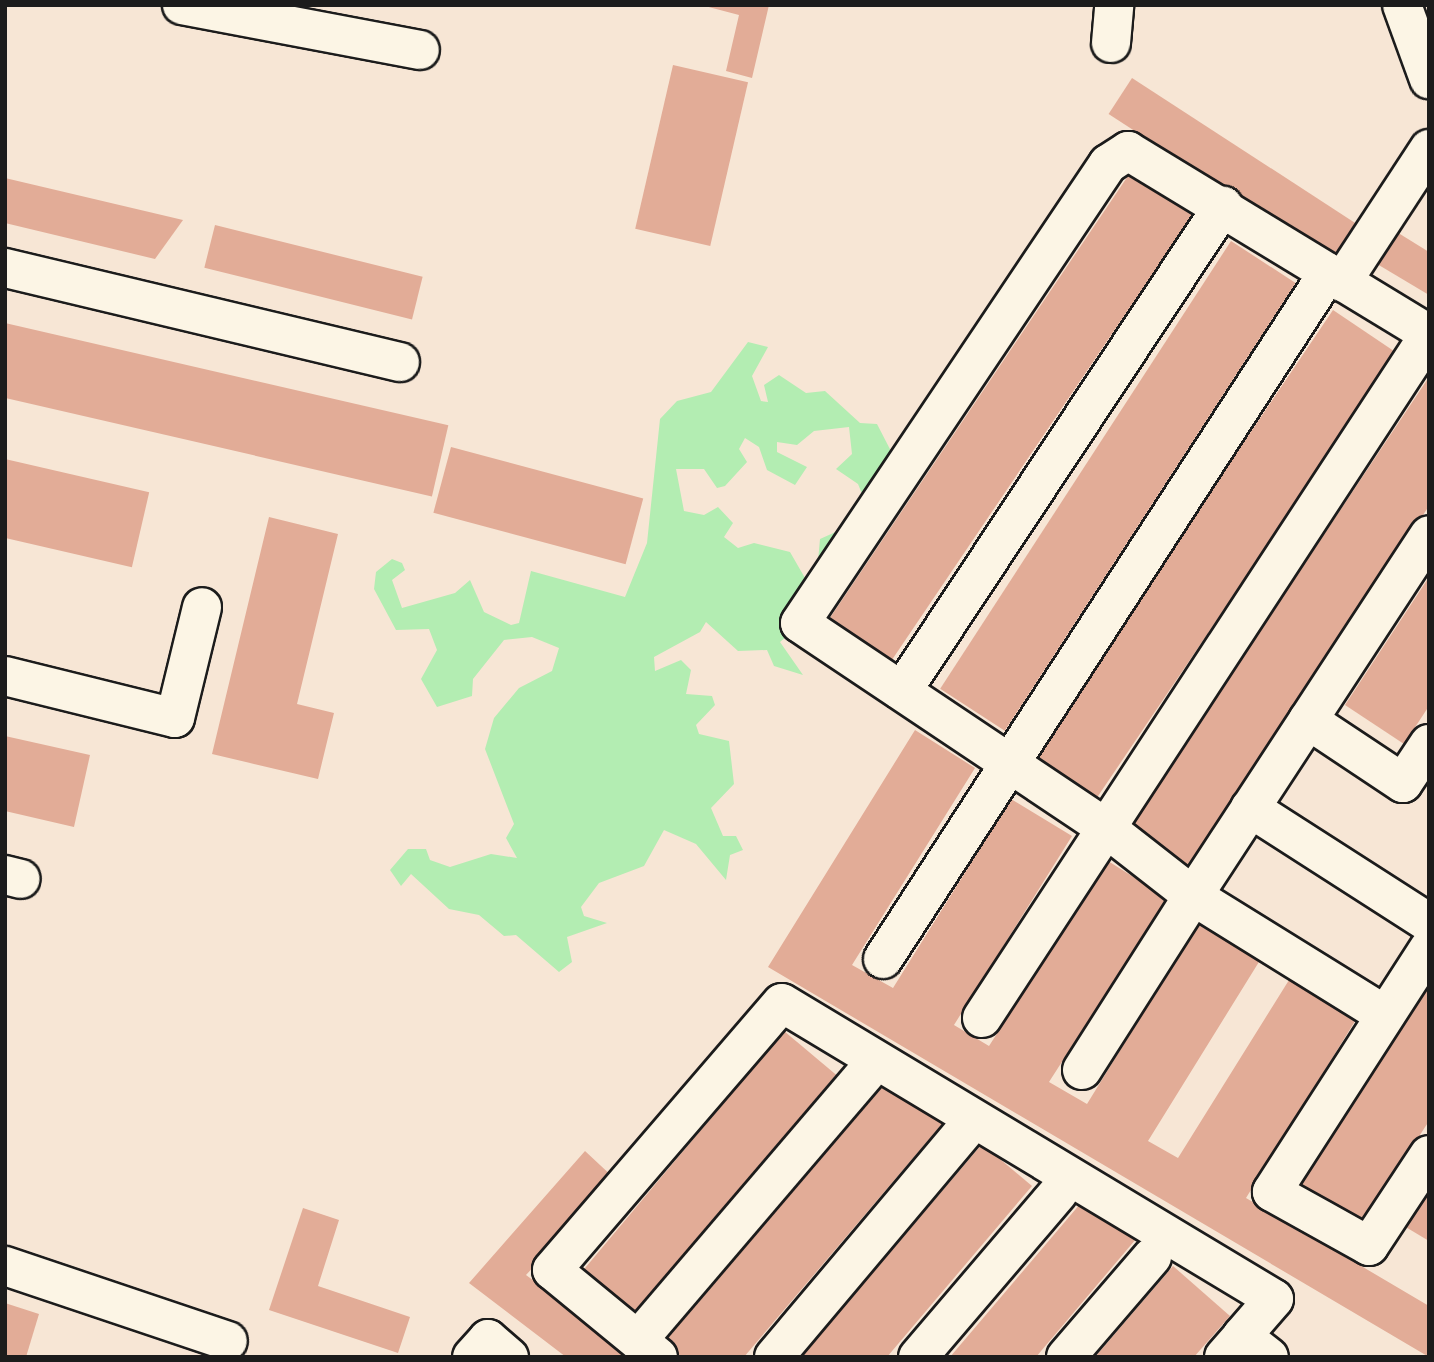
<!DOCTYPE html>
<html>
<head>
<meta charset="utf-8">
<style>
	body { margin:0 }
	#map { position:relative; width:1434px; height:1362px; overflow:hidden; background:#f7e6d5; font-family:Caveat,sans-serif }
	div>[style] { position:absolute }
	.green>* { inset:0; background:#b3edb2 }
	.building>* { inset:0; background:#e2ac97; transform-origin:0 0 }
	.roads { filter:drop-shadow(2px 0 #1c1c1c) drop-shadow(-2px 0 #1c1c1c) drop-shadow(0 2px #1c1c1c) drop-shadow(0 -2px #1c1c1c) }
	.minor>* { height:38px; margin:-19px; padding:0 19px; transform-origin:19px; border-radius:19px; background:#fcf5e5 }
	span { translate:-50% -50%; white-space:nowrap; text-align:center; line-height:1.15; -webkit-text-stroke:5px #fcf5e5; paint-order:stroke }
	.frame { position:absolute; inset:0; border:7px solid #1c1c1c; pointer-events:none }
</style>
</head>
<body>
<div id="map">
	<div class="green">
		<i style="clip-path:polygon(748px 342px,768px 347px,752px 376px,761px 401px,768px 402px,764px 385px,779px 375px,806px 393px,825px 391px,860px 423px,877px 424px,893px 455px,878px 470px,874px 498px,865px 501px,858px 484px,836px 469px,852px 454px,849px 427px,814px 431px,797px 445px,777px 442px,777px 452px,807px 467px,795px 485px,767px 470px,759px 447px,745px 438px,739px 449px,747px 462px,725px 486px,717px 488px,704px 469px,676px 469px,684px 511px,704px 515px,718px 507px,733px 523px,724px 537px,738px 548px,754px 543px,790px 552px,805px 578px,818px 561px,820px 539px,840px 530px,800px 625px,780px 642px,803px 675px,774px 666px,767px 650px,738px 651px,706px 622px,700px 632px,654px 657px,655px 671px,681px 660px,691px 670px,686px 694px,712px 696px,715px 705px,696px 725px,699px 734px,729px 741px,734px 784px,711px 808px,723px 836px,736px 836px,743px 850px,730px 855px,726px 880px,696px 844px,664px 830px,644px 866px,599px 883px,581px 907px,584px 916px,607px 923px,567px 937px,572px 962px,559px 972px,516px 935px,504px 936px,479px 915px,449px 909px,411px 874px,401px 886px,390px 870px,408px 849px,426px 849px,430px 860px,450px 867px,491px 854px,517px 858px,506px 838px,514px 824px,485px 749px,494px 718px,519px 688px,552px 671px,559px 648px,532px 637px,504px 640px,473px 679px,472px 696px,437px 707px,421px 679px,437px 650px,429px 629px,396px 630px,374px 589px,376px 572px,392px 559px,402px 563px,405px 570px,392px 580px,402px 608px,455px 593px,470px 580px,484px 612px,511px 625px,519px 623px,531px 571px,625px 597px,647px 543px,660px 419px,677px 401px,711px 392px)"></i>
	</div>
	<div class="building">
		<i style="clip-path:polygon(701px 5px,769px 5px,752px 78px,726px 71px,739px 15px)"></i>
		<i style="left:673px;top:65px;width:77px;height:168px;rotate:13deg"></i>
		<i style="left:1132px;top:78px;width:267px;height:43px;rotate:33deg"></i>
		<i style="left:1132px;top:170px;width:75px;height:540px;rotate:34deg"></i>
		<i style="clip-path:polygon(5px 178px,183px 220px,155px 259px,5px 223px)"></i>
		<i style="left:215px;top:225px;width:214px;height:44px;rotate:14deg"></i>
		<i style="clip-path:polygon(1387px 226px,1429px 252px,1429px 295px,1367px 258px)"></i>
		<i style="left:1231px;top:241px;width:77px;height:534px;rotate:33deg"></i>
		<i style="left:1333px;top:310px;width:77px;height:537px;rotate:34deg"></i>
		<i style="left:5px;top:323px;width:455px;height:73px;rotate:13deg"></i>
		<i style="clip-path:polygon(1429px 377px,1429px 506px,1184px 873px,1125px 833px)"></i>
		<i style="left:451px;top:447px;width:199px;height:68px;rotate:15deg"></i>
		<i style="left:5px;top:459px;width:148px;height:77px;rotate:13deg"></i>
		<i style="clip-path:polygon(269px 517px,338px 534px,297px 704px,334px 713px,318px 779px,212px 754px)"></i>
		<i style="clip-path:polygon(1429px 577px,1429px 706px,1404px 744px,1345px 705px)"></i>
		<i style="clip-path:polygon(915px 730px,975px 768px,852px 965px,893px 988px,1011px 799px,1072px 836px,954px 1025px,989px 1046px,1108px 861px,1167px 898px,1049px 1082px,1087px 1104px,1201px 919px,1262px 957px,1148px 1141px,1178px 1158px,1294px 972px,1360px 1013px,1246px 1198px,1429px 1306px,1429px 1357px,768px 967px)"></i>
		<i style="clip-path:polygon(5px 736px,90px 755px,74px 827px,5px 811px)"></i>
		<i style="clip-path:polygon(1429px 987px,1429px 1121px,1359px 1229px,1298px 1188px)"></i>
		<i style="left:784px;top:1031px;width:68px;height:314px;rotate:40deg"></i>
		<i style="clip-path:polygon(888px 1078px,942px 1124px,744px 1357px,681px 1357px,663px 1341px)"></i>
		<i style="clip-path:polygon(982px 1144px,1032px 1186px,887px 1357px,801px 1357px)"></i>
		<i style="clip-path:polygon(585px 1151px,615px 1179px,526px 1275px,636px 1357px,566px 1357px,469px 1283px)"></i>
		<i style="clip-path:polygon(1429px 1187px,1429px 1241px,1404px 1226px)"></i>
		<i style="clip-path:polygon(1086px 1197px,1136px 1239px,1036px 1357px,950px 1357px)"></i>
		<i style="clip-path:polygon(303px 1208px,339px 1220px,318px 1286px,410px 1317px,398px 1353px,269px 1310px)"></i>
		<i style="clip-path:polygon(1173px 1266px,1230px 1316px,1194px 1357px,1095px 1357px)"></i>
		<i style="clip-path:polygon(5px 1303px,39px 1314px,26px 1357px,5px 1357px)"></i>
	</div>
	<div class="roads">
		<div class="minor">
			<i style="left:182px;top:5px;width:242px;rotate:10.7deg"></i>
			<i style="left:1402px;top:5px;width:79px;rotate:70deg"></i>
			<i style="left:1111px;top:43px;width:38px;rotate:-85deg"></i>
			<i style="left:5px;top:268px;width:406px;rotate:13.4deg"></i>
			<i style="left:1342px;top:282px;width:159px;rotate:-56.8deg"></i>
			<i style="left:5px;top:676px;width:175px;rotate:13.9deg"></i>
			<i style="left:175px;top:718px;width:114px;rotate:-76.3deg"></i>
			<i style="left:902px;top:691px;width:582px;rotate:-56.5deg"></i>
			<i style="left:1308px;top:720px;width:114px;rotate:33.6deg"></i>
			<i style="left:1403px;top:783px;width:47px;rotate:-56.3deg"></i>
			<i style="left:1250px;top:808px;width:213px;rotate:32.7deg"></i>
			<i style="left:5px;top:875px;width:16px;rotate:14deg"></i>
			<i style="left:1429px;top:948px;width:290px;rotate:122.8deg"></i>
			<i style="left:1272px;top:1192px;width:111px;rotate:29.1deg"></i>
			<i style="left:1369px;top:1246px;width:109px;rotate:-56.6deg"></i>
			<i style="left:883px;top:959px;width:818px;rotate:-57.03deg"></i>
			<i style="left:1385px;top:1015px;width:226px;rotate:-148.2deg"></i>
			<i style="left:1193px;top:896px;width:431px;rotate:-56.8deg"></i>
			<i style="left:982px;top:1018px;width:816px;rotate:-56.8deg"></i>
			<i style="left:1082px;top:1070px;width:206px;rotate:-57.5deg"></i>
			<i style="left:1193px;top:896px;width:110px;rotate:-142deg"></i>
			<i style="left:1106px;top:828px;width:368px;rotate:-146.2deg"></i>
			<i style="left:800px;top:623px;width:553px;rotate:-56.14deg"></i>
			<i style="left:1108px;top:164px;width:24px;rotate:-33deg"></i>
			<i style="left:1128px;top:151px;width:352px;rotate:31.3deg"></i>
			<i style="left:5px;top:1266px;width:235px;rotate:18.6deg"></i>
			<i style="left:638px;top:1340px;width:351px;rotate:-49.5deg"></i>
			<i style="left:472px;top:1357px;width:24px;rotate:-48deg"></i>
			<i style="left:488px;top:1339px;width:28px;rotate:41deg"></i>
			<i style="left:658px;top:1357px;width:137px;rotate:-140.6deg"></i>
			<i style="left:552px;top:1270px;width:352px;rotate:-49.3deg"></i>
			<i style="left:782px;top:1003px;width:574px;rotate:31.03deg"></i>
			<i style="left:1274px;top:1299px;width:49px;rotate:130.9deg"></i>
			<i style="left:774px;top:1357px;width:295px;rotate:-49.9deg"></i>
			<i style="left:918px;top:1357px;width:216px;rotate:-49.5deg"></i>
			<i style="left:1066px;top:1357px;width:132px;rotate:-49.3deg"></i>
			<i style="left:1224px;top:1357px;width:28px;rotate:-49deg"></i>
			<i style="left:1242px;top:1336px;width:34px;rotate:38deg"></i>
		</div>
	</div>
	<div class="frame"></div>
</div>
</body>
</html>
